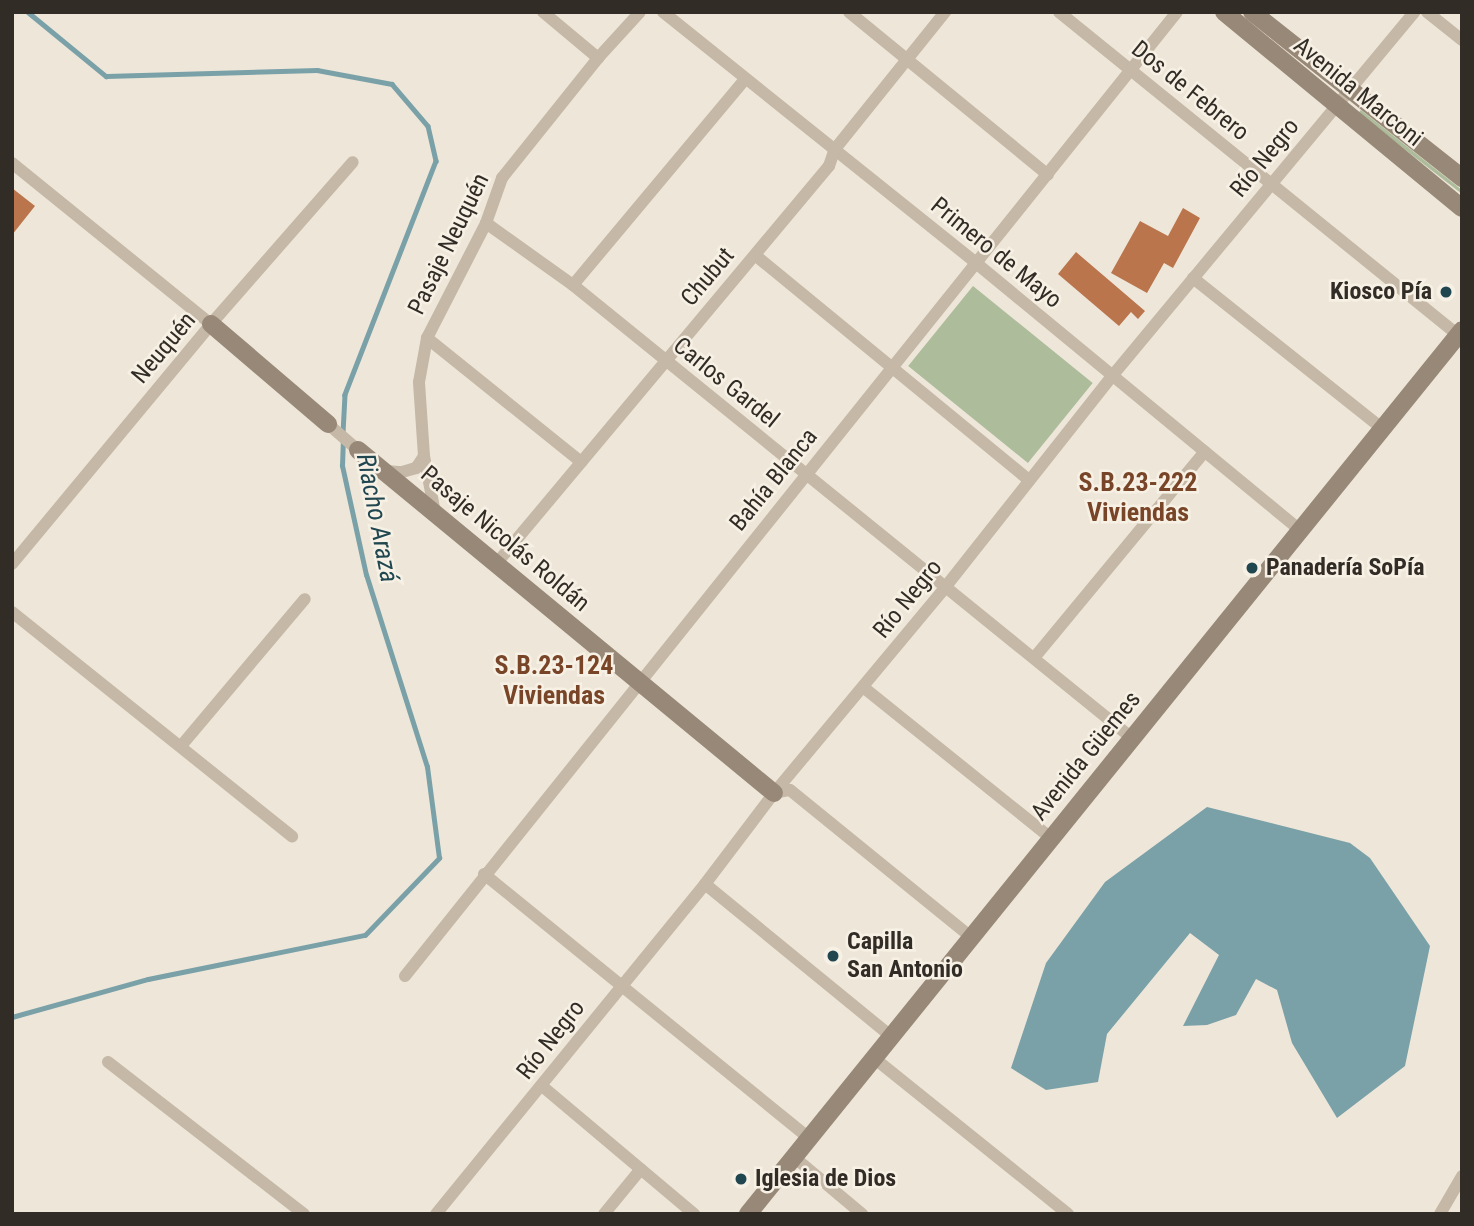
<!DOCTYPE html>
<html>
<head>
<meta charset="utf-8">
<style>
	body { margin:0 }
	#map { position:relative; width:1474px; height:1226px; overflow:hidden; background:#eee7d9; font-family:"Roboto Condensed",sans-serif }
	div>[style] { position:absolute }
	.green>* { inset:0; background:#adbc9b; transform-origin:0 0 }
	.water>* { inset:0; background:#7ba1a8 }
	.stream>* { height:4.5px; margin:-2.25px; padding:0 2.25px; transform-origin:2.25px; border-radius:2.25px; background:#7ba1a8 }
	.building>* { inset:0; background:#ba754c }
	.street>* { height:12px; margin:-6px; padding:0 6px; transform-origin:6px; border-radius:6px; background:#c5b8a7 }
	.secondary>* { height:18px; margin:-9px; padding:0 9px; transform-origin:9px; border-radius:9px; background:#988878 }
	.dots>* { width:19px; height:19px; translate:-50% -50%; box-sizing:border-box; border:4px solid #f7f1e5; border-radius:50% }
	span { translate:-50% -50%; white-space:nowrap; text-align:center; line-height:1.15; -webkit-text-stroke:5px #f7f1e5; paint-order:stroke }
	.street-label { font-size:24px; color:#322c27 }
	.poi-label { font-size:24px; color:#322c27; font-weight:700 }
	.right { translate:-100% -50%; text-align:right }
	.left { translate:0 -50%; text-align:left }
	.neighbourhood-label { font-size:26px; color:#794528; font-weight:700 }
	.water-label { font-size:26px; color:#20464f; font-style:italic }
	.frame { position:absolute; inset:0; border:14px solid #322c27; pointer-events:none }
</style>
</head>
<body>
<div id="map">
	<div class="green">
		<i style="clip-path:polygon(1361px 110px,1462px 190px,1462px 194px,1358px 113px)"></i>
		<i style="left:973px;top:286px;width:154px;height:103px;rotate:39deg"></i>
	</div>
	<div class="water">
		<i style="clip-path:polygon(1207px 807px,1350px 843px,1370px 858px,1430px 946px,1405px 1066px,1337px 1118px,1292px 1043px,1277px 990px,1256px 979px,1236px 1015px,1207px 1025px,1183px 1026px,1219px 955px,1190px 933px,1107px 1034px,1098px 1082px,1046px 1090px,1011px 1068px,1046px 963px,1105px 882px)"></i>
	</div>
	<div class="stream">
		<i style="left:28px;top:12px;width:101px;rotate:39.4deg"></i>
		<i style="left:106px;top:76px;width:211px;rotate:-1.6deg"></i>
		<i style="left:317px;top:70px;width:76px;rotate:10.6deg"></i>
		<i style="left:392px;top:84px;width:55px;rotate:49.4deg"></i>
		<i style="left:428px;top:126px;width:36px;rotate:77deg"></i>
		<i style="left:436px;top:161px;width:251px;rotate:111.3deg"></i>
		<i style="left:345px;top:395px;width:38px;rotate:93deg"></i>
		<i style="left:12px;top:1017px;width:141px;rotate:-15.6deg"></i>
		<i style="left:148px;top:979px;width:221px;rotate:-11.5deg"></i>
		<i style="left:365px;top:935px;width:107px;rotate:-46.1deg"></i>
		<i style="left:439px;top:858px;width:92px;rotate:-97.5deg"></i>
		<i style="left:427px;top:767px;width:201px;rotate:-107.6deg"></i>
		<i style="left:366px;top:575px;width:112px;rotate:-102.4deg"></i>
		<i style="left:342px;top:466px;width:24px;rotate:-88deg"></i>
	</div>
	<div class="building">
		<i style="clip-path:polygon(12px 188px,35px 206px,12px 235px)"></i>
		<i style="clip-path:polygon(1183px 208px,1200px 218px,1173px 268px,1164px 263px,1147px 293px,1111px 273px,1140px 221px,1168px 236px)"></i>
		<i style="clip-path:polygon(1076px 252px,1145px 311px,1138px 319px,1131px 312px,1119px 326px,1058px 274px)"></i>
	</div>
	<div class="street">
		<i style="left:543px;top:12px;width:72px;rotate:39.9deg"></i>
		<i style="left:663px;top:12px;width:401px;rotate:38.7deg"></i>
		<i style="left:976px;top:263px;width:420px;rotate:39.5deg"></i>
		<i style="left:849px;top:12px;width:257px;rotate:39.3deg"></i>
		<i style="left:1059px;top:12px;width:513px;rotate:38.99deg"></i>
		<i style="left:1427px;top:12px;width:45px;rotate:38.7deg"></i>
		<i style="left:12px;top:163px;width:256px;rotate:39deg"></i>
		<i style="left:486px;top:223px;width:107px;rotate:35.5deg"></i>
		<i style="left:573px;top:285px;width:721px;rotate:39.03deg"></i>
		<i style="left:755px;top:255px;width:355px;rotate:39.4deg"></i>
		<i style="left:1193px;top:278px;width:243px;rotate:38.5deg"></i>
		<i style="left:573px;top:285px;width:268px;rotate:-50.1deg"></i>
		<i style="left:427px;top:338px;width:198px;rotate:38.8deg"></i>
		<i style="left:328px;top:424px;width:40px;rotate:41deg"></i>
		<i style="left:386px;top:471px;width:16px;rotate:4deg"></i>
		<i style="left:402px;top:472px;width:15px;rotate:-16deg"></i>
		<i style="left:416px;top:468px;width:14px;rotate:-56deg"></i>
		<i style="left:435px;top:513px;width:58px;rotate:-100.9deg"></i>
		<i style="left:424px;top:456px;width:74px;rotate:-93.9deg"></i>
		<i style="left:419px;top:382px;width:45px;rotate:-79.7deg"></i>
		<i style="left:427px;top:338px;width:129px;rotate:-62.8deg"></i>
		<i style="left:486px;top:223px;width:48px;rotate:-70.4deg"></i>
		<i style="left:502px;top:178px;width:154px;rotate:-51.3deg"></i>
		<i style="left:598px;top:58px;width:62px;rotate:-47.6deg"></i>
		<i style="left:12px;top:564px;width:312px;rotate:-50.3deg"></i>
		<i style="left:211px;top:324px;width:215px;rotate:-48.8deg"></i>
		<i style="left:496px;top:564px;width:519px;rotate:-50.08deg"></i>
		<i style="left:829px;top:166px;width:18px;rotate:-71deg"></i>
		<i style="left:835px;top:149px;width:176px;rotate:-51.2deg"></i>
		<i style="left:12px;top:612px;width:359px;rotate:38.7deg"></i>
		<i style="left:1034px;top:658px;width:268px;rotate:-50.4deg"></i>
		<i style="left:863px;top:687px;width:241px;rotate:38.8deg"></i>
		<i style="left:181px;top:746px;width:192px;rotate:-49.9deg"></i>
		<i style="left:774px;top:793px;width:16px;rotate:-11deg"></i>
		<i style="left:790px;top:790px;width:233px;rotate:39.1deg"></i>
		<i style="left:484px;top:874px;width:419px;rotate:39.1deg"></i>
		<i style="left:705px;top:884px;width:240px;rotate:39.3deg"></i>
		<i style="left:405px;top:976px;width:1235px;rotate:-51.31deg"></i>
		<i style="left:874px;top:1058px;width:249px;rotate:38.8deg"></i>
		<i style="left:108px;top:1062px;width:248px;rotate:37.8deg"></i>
		<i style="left:542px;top:1086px;width:199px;rotate:40.1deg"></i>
		<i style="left:794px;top:1157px;width:89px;rotate:40deg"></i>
		<i style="left:436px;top:1214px;width:426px;rotate:-50.8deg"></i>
		<i style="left:705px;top:884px;width:114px;rotate:-52.8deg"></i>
		<i style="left:774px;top:793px;width:271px;rotate:-50.2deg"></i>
		<i style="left:947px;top:585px;width:268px;rotate:-51.7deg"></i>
		<i style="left:1113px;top:375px;width:472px;rotate:-50.3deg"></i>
		<i style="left:604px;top:1214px;width:58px;rotate:-50.6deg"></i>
		<i style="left:1440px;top:1214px;width:44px;rotate:-59.9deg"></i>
	</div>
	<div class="secondary">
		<i style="left:1224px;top:12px;width:308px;rotate:39.5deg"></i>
		<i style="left:1252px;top:12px;width:268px;rotate:38.3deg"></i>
		<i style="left:211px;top:324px;width:154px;rotate:40.5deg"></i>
		<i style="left:358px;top:450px;width:539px;rotate:39.51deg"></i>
		<i style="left:748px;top:1214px;width:1136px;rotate:-51.07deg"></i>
	</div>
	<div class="dots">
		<i style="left:1446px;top:292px;background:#20464f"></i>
		<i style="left:1252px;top:568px;background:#20464f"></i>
		<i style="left:833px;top:956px;background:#20464f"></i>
		<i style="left:741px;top:1179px;background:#20464f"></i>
	</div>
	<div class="street-label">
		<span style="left:1190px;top:91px;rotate:39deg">Dos de Febrero</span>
		<span style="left:1358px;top:92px;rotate:39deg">Avenida Marconi</span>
		<span style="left:1265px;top:158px;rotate:-51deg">Río Negro</span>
		<span style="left:449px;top:244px;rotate:-64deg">Pasaje Neuquén</span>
		<span style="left:996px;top:253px;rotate:39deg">Primero de Mayo</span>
		<span style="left:708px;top:277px;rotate:-50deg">Chubut</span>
		<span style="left:164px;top:348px;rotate:-50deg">Neuquén</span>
		<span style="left:726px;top:383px;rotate:39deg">Carlos Gardel</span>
		<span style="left:774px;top:480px;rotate:-51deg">Bahía Blanca</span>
		<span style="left:505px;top:539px;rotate:40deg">Pasaje Nicolás Roldán</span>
		<span style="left:908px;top:599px;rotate:-51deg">Río Negro</span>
		<span style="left:1086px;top:756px;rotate:-51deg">Avenida Güemes</span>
		<span style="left:551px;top:1040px;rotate:-52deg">Río Negro</span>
	</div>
	<div class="poi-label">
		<span class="right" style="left:1432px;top:292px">Kiosco Pía</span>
		<span class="left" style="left:1266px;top:568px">Panadería SoPía</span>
		<span class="left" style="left:847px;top:956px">Capilla<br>San Antonio</span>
		<span class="left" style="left:755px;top:1179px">Iglesia de Dios</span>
	</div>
	<div class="neighbourhood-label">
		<span style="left:1138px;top:498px">S.B.23-222<br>Viviendas</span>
		<span style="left:554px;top:681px">S.B.23-124<br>Viviendas</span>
	</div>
	<div class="water-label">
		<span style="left:377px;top:518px;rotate:79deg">Riacho Arazá</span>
	</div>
	<div class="frame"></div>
</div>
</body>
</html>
